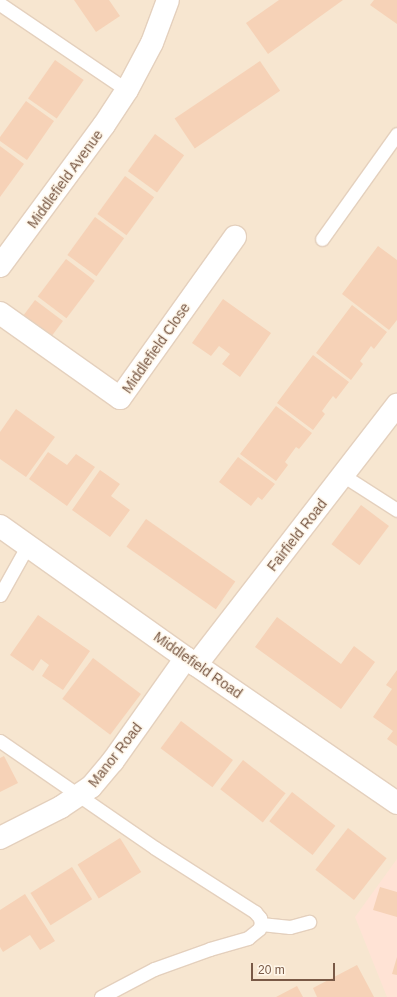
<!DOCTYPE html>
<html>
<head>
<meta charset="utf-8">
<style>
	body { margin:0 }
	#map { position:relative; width:397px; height:997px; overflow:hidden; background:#fef4e2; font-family:Arial,sans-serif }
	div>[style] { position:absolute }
	.residential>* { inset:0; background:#f7e6d0; transform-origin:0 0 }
	.commercial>* { inset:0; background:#ffe3d5 }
	.building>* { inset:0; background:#f6d2b7; transform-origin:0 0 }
	.roads { filter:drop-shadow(1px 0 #e4d0bd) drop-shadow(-1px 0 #e4d0bd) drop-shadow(0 1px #e4d0bd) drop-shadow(0 -1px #e4d0bd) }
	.lane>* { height:13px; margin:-6.5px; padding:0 6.5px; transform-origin:6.5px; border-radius:6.5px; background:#fff }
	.street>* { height:22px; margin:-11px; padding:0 11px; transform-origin:11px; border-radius:11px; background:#fff }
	span { translate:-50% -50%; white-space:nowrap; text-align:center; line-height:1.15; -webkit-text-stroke:3px #fff7ea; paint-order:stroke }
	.street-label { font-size:14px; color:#795946 }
	.scale { position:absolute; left:251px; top:963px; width:84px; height:18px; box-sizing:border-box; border:2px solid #795946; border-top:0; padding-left:5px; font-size:12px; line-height:14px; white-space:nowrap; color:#795946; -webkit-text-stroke:3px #fff7ea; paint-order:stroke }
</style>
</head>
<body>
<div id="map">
	<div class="residential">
		<i style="left:0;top:0;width:397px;height:997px"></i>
	</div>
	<div class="commercial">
		<i style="clip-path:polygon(397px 859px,397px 997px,387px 997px,355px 917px)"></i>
	</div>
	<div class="building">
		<i style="clip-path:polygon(74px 0,109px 0,120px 16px,96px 32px)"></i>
		<i style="clip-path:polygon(279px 0,343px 0,268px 54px,246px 23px)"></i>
		<i style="clip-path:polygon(374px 0,397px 0,397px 24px,370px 5px)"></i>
		<i style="left:55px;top:60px;width:35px;height:47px;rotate:35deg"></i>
		<i style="left:260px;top:61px;width:36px;height:103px;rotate:56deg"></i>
		<i style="clip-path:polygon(26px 101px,54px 121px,27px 160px,0 141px,0 137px)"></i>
		<i style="left:155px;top:134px;width:36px;height:46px;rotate:36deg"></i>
		<i style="clip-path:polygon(0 146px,24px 164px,0 197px)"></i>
		<i style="left:125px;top:176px;width:36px;height:47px;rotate:36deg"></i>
		<i style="left:95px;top:217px;width:36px;height:47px;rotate:36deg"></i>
		<i style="clip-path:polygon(378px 246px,397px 260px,397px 320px,389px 330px,342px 294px)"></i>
		<i style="left:66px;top:259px;width:36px;height:47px;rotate:37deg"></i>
		<i style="clip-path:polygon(223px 299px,271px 333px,240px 377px,222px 364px,230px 354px,219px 346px,211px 356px,192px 343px)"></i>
		<i style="left:35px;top:300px;width:35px;height:24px;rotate:37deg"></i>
		<i style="clip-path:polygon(352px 305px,387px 332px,374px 349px,371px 346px,366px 353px,360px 361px,363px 364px,351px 380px,316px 353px)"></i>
		<i style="clip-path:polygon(313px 355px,349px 382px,336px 399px,333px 396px,327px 404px,322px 411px,325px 414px,313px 430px,277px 403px)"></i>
		<i style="clip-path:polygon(276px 406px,312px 433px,299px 449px,296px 447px,285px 462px,288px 465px,276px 481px,240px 454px)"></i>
		<i style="clip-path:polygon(16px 409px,55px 437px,26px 477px,0 459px,0 432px)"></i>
		<i style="clip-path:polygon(48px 452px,67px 465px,76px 454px,95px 467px,67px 506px,29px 479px)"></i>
		<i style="clip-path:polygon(238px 457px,275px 484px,262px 500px,258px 497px,251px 506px,219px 482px)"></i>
		<i style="clip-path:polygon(100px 470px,120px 484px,111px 496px,130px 510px,110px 537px,72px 510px)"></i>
		<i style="left:361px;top:505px;width:35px;height:49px;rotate:37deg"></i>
		<i style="left:146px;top:519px;width:109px;height:34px;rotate:35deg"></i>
		<i style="clip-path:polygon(38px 615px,90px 651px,63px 690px,42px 676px,49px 665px,41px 659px,33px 671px,10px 655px)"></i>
		<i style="clip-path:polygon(277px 617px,341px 664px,354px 646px,375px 662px,341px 709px,255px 647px)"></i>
		<i style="left:93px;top:658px;width:60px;height:51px;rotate:37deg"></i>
		<i style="clip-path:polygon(397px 670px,397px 746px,387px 739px,393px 731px,373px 717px,392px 689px,386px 685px)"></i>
		<i style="left:181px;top:721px;width:65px;height:34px;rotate:37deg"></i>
		<i style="clip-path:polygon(4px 756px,18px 783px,0 792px,0 758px)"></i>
		<i style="left:243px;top:760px;width:54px;height:37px;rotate:38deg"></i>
		<i style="left:292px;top:792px;width:55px;height:37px;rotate:38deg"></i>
		<i style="left:348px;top:828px;width:49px;height:53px;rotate:38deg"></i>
		<i style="left:120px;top:838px;width:40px;height:50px;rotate:58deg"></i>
		<i style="left:72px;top:867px;width:38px;height:49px;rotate:58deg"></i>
		<i style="clip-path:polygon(380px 887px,397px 892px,397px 917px,373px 910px)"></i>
		<i style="clip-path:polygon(25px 894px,55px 941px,40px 950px,30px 935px,3px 952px,0 947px,0 910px)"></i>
		<i style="clip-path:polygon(397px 957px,397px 975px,392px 974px)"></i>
		<i style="clip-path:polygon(357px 965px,374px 997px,317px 997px,313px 988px)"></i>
		<i style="clip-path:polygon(297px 986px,303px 997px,276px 997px)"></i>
	</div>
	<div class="roads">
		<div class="lane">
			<i style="left:0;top:4px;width:153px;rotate:34.1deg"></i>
			<i style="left:322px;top:239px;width:129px;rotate:-54.5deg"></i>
			<i style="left:344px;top:476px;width:63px;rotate:32.7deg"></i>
			<i style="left:0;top:595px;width:57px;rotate:-60.8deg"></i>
			<i style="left:0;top:741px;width:188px;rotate:34.6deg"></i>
			<i style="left:155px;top:848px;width:119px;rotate:32.6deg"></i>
			<i style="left:255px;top:912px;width:8px;rotate:50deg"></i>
			<i style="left:260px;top:918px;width:6px;rotate:81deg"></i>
			<i style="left:261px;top:924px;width:5px;rotate:112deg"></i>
			<i style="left:259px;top:929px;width:14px;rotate:141deg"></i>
			<i style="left:248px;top:938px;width:40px;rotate:164deg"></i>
			<i style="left:210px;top:949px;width:59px;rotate:160.3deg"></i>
			<i style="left:154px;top:969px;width:60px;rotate:152.2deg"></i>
			<i style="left:261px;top:924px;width:29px;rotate:6deg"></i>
			<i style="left:290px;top:927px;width:20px;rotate:-15deg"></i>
		</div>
		<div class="street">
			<i style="left:0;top:266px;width:175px;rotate:-53.6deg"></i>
			<i style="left:104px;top:125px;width:42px;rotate:-56.7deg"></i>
			<i style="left:127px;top:90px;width:53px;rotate:-62deg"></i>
			<i style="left:152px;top:43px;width:46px;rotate:-69.6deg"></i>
			<i style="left:0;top:313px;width:147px;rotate:35.3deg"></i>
			<i style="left:120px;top:398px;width:198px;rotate:-54.5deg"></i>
			<i style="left:0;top:526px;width:228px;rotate:35.4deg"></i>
			<i style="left:186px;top:658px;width:256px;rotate:34.5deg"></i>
			<i style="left:196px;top:665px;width:329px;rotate:-52.3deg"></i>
			<i style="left:0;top:838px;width:68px;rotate:-26.9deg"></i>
			<i style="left:61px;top:807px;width:36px;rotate:-34deg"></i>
			<i style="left:91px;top:787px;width:34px;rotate:-50deg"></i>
			<i style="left:113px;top:761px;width:126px;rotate:-54.7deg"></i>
		</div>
	</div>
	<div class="street-label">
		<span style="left:65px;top:179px;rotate:-54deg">Middlefield Avenue</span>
		<span style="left:156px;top:348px;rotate:-55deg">Middlefield Close</span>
		<span style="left:297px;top:535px;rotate:-52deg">Fairfield Road</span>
		<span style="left:198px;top:665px;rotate:35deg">Middlefield Road</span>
		<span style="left:115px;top:755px;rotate:-52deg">Manor Road</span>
	</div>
	<div class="scale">20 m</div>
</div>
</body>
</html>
